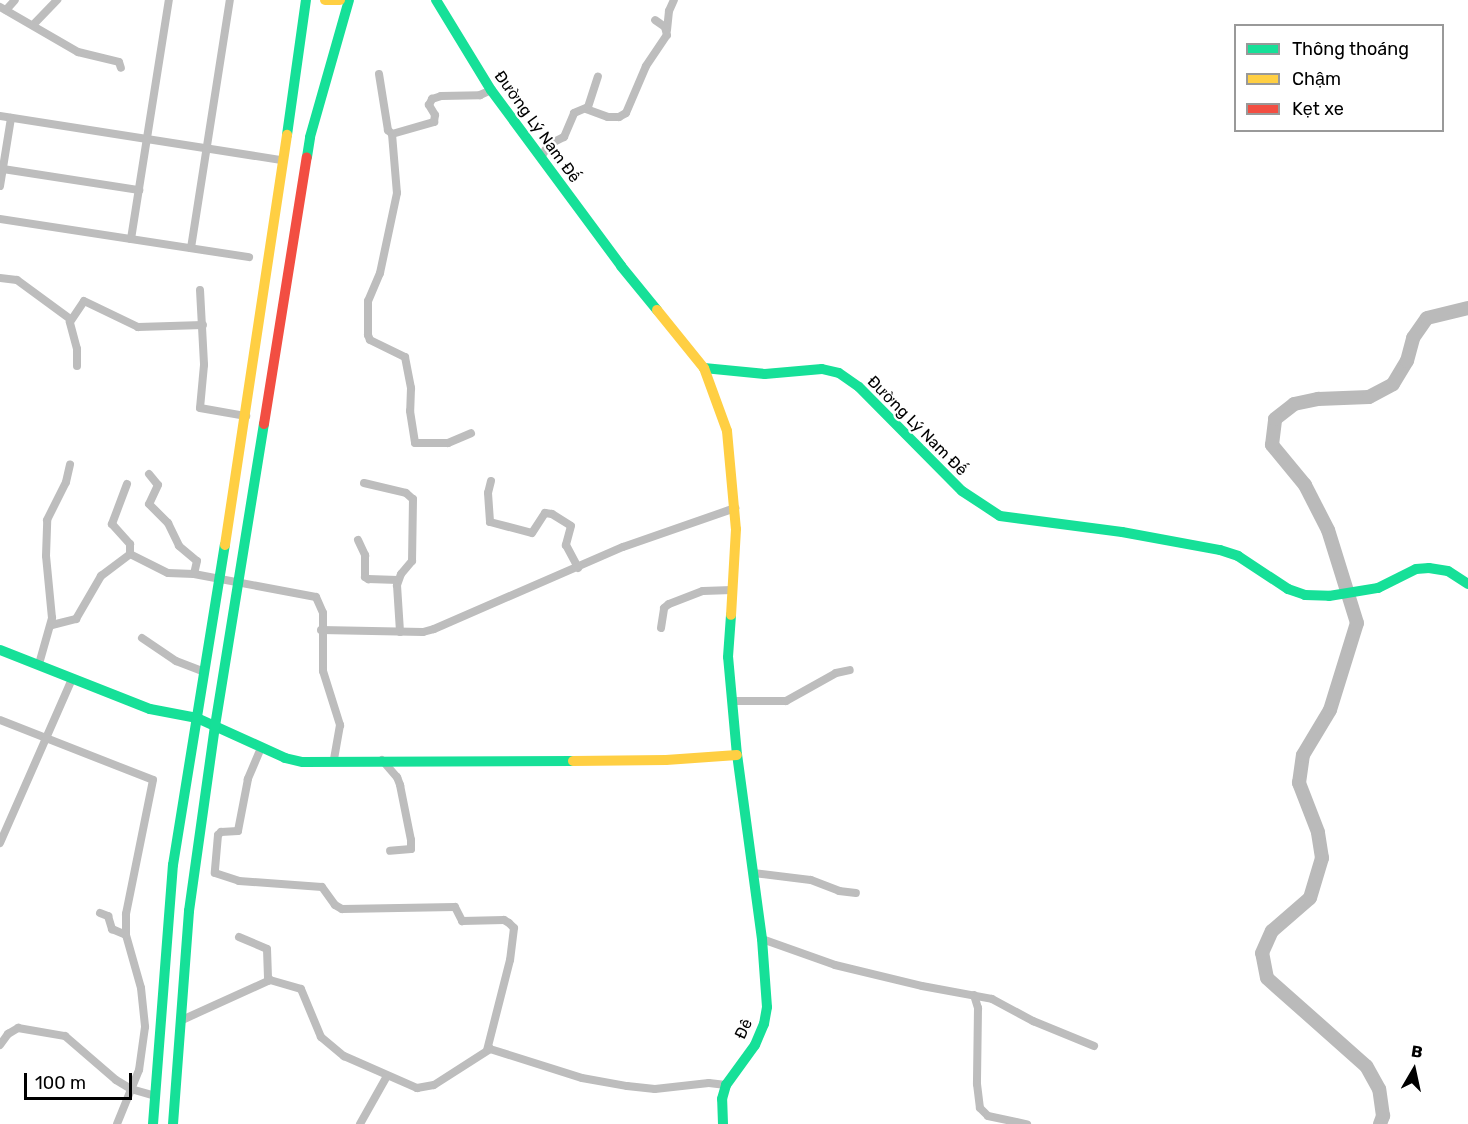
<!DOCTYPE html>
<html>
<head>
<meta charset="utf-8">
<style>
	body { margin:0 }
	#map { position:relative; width:1468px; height:1124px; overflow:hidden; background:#fff; font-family:Rubik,sans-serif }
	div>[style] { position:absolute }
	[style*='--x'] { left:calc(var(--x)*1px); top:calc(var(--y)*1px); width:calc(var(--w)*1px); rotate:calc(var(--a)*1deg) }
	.river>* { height:14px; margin:-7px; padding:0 7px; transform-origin:7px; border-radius:7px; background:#bababa }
	.street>* { height:8px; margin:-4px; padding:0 4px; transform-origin:4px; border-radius:4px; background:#bdbdbd }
	.fast>* { height:10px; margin:-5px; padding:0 5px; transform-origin:5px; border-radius:5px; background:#16e098 }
	.slow>* { height:10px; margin:-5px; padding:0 5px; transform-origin:5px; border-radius:5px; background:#ffcf43 }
	.jam>* { height:10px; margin:-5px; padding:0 5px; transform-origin:5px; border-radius:5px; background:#f24e42 }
	span { translate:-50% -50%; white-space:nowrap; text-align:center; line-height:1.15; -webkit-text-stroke:4.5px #fff; paint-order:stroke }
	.street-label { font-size:16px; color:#000 }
	.legend { position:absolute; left:1234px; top:24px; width:210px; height:108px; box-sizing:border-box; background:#fff; border:2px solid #999; margin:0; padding:8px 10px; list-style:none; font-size:18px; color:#000 }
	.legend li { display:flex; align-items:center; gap:12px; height:30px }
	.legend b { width:30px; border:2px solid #999 }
	.north { position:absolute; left:1384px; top:1040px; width:60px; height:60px; -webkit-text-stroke:4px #fff; paint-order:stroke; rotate:9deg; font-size:16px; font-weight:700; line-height:24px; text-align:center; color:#000 }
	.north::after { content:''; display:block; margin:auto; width:21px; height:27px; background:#000; clip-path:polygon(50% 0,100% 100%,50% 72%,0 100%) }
	.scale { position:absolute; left:24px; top:1073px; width:108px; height:27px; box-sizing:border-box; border:3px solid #000; border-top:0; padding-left:8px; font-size:18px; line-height:21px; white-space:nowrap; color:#000; -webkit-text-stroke:4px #fff; paint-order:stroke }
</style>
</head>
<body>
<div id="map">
	<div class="river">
		<i style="--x:1380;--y:1124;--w:9;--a:-69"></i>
		<i style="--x:1383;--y:1116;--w:27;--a:-98"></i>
		<i style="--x:1379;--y:1089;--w:26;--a:-119"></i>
		<i style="--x:1366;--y:1066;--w:132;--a:-138.4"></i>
		<i style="--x:1267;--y:978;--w:25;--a:-101"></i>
		<i style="--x:1262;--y:953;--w:24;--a:-66"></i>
		<i style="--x:1272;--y:931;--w:50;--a:-41"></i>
		<i style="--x:1310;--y:898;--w:42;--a:-73.3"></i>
		<i style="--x:1322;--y:858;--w:26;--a:-99"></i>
		<i style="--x:1318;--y:832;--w:53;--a:-111.2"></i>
		<i style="--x:1299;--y:783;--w:28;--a:-82"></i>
		<i style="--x:1303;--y:755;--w:52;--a:-59"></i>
		<i style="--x:1330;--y:710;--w:91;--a:-72.8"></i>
		<i style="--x:1357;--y:623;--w:97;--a:-107.3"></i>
		<i style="--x:1328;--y:530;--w:51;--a:-117.1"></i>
		<i style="--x:1305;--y:485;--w:52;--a:-129.5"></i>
		<i style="--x:1272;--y:445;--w:26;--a:-83"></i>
		<i style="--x:1275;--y:419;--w:24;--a:-38"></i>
		<i style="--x:1294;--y:404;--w:25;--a:-12"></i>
		<i style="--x:1318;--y:399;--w:51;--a:-2.2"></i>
		<i style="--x:1369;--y:397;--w:27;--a:-28"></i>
		<i style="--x:1393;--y:384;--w:27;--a:-59"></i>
		<i style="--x:1407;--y:361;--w:24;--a:-75"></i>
		<i style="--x:1413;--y:338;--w:24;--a:-55"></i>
		<i style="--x:1427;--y:318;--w:42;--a:-13.7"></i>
	</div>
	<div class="street">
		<i style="--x:0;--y:7;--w:90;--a:30"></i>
		<i style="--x:78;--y:52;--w:42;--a:13.7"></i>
		<i style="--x:119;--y:62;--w:6;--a:72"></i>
		<i style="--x:6;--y:10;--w:13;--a:-48"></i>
		<i style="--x:33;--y:25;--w:35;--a:-46"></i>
		<i style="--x:667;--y:30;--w:19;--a:-84"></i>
		<i style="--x:669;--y:11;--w:12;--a:-66"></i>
		<i style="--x:379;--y:74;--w:57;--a:80.9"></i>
		<i style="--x:388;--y:130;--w:6;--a:45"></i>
		<i style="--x:392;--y:134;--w:59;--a:85.2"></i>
		<i style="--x:397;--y:193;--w:82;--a:102"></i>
		<i style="--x:380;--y:273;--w:30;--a:113"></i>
		<i style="--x:368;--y:301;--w:34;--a:90"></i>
		<i style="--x:368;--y:335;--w:5;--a:68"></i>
		<i style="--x:370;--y:340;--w:39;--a:26"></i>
		<i style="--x:405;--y:357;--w:32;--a:79"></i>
		<i style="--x:411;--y:388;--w:23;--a:92"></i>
		<i style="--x:410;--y:411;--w:32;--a:81"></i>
		<i style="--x:415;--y:443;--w:33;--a:0"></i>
		<i style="--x:448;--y:443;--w:25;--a:-23"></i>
		<i style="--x:586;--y:109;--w:23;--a:20"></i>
		<i style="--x:608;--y:117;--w:11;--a:0"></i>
		<i style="--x:619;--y:117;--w:8;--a:-30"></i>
		<i style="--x:626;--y:113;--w:51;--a:-66.9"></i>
		<i style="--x:646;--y:66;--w:37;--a:-56"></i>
		<i style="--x:667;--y:35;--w:8;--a:-104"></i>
		<i style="--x:665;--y:27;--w:12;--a:-145"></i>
		<i style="--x:0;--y:116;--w:285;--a:8.9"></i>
		<i style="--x:392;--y:134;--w:44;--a:-15.9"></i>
		<i style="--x:434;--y:122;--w:7;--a:-82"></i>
		<i style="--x:435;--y:115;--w:12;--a:-121"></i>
		<i style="--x:429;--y:105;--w:7;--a:-63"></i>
		<i style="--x:432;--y:99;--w:9;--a:-18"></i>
		<i style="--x:441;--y:96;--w:39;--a:-1"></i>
		<i style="--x:480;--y:95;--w:12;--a:-24"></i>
		<i style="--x:541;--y:158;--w:15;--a:-62"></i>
		<i style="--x:548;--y:145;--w:18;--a:-27"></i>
		<i style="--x:564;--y:137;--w:26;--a:-67"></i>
		<i style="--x:574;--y:113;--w:15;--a:-23"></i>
		<i style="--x:588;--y:107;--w:32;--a:-72"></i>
		<i style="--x:3;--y:169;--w:138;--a:8.8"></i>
		<i style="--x:0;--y:186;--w:69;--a:-80.8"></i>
		<i style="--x:0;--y:219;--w:252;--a:8.7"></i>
		<i style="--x:131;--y:239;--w:242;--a:-81"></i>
		<i style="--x:191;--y:248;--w:251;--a:-81.1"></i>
		<i style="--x:0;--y:278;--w:17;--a:7"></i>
		<i style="--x:17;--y:280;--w:66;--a:36.3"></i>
		<i style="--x:200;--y:290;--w:75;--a:86.9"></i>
		<i style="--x:204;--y:365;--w:43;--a:95.3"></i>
		<i style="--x:200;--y:408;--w:47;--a:9.9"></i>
		<i style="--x:77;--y:366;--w:17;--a:-90"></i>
		<i style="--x:77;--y:349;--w:28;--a:-105"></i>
		<i style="--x:70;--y:322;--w:25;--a:-56"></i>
		<i style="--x:84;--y:301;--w:60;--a:25.7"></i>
		<i style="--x:138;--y:327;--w:65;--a:-1.8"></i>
		<i style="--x:149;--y:474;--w:14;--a:51"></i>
		<i style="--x:158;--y:485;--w:21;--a:115"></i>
		<i style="--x:149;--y:504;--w:27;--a:45"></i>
		<i style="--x:168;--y:523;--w:25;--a:64"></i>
		<i style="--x:179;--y:546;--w:23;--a:40"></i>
		<i style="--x:197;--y:561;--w:13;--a:103"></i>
		<i style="--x:491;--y:481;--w:12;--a:104"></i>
		<i style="--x:488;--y:493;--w:29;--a:86"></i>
		<i style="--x:490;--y:522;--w:43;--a:14.7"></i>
		<i style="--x:532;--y:533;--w:24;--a:-57"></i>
		<i style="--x:545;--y:513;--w:7;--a:8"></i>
		<i style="--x:552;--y:514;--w:22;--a:32"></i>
		<i style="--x:571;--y:526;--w:20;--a:105"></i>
		<i style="--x:566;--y:545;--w:26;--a:62"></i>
		<i style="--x:364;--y:483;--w:43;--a:13.4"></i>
		<i style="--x:406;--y:493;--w:9;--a:41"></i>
		<i style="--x:413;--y:499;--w:62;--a:90.9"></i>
		<i style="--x:412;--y:561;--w:17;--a:130"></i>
		<i style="--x:401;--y:574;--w:12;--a:110"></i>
		<i style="--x:397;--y:585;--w:47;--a:86.3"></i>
		<i style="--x:127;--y:484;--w:43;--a:110.6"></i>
		<i style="--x:112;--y:524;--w:27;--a:48"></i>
		<i style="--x:130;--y:544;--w:10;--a:90"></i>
		<i style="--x:358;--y:540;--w:17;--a:65"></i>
		<i style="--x:365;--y:555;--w:22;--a:90"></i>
		<i style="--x:365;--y:577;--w:4;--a:34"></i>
		<i style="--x:368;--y:579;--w:30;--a:2"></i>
		<i style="--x:52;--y:625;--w:25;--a:-14"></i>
		<i style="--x:76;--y:619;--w:50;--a:-59.8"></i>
		<i style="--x:101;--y:576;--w:36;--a:-37"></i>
		<i style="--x:130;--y:554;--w:42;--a:26.6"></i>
		<i style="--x:168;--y:573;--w:26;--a:2"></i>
		<i style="--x:194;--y:574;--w:124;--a:10.7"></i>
		<i style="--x:316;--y:597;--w:17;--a:66"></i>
		<i style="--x:323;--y:613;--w:58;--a:90"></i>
		<i style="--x:323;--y:671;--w:57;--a:72.5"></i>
		<i style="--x:340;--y:725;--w:36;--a:100"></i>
		<i style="--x:661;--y:628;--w:20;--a:-81"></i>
		<i style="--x:664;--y:608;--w:6;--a:-39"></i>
		<i style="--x:669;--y:604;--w:36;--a:-21"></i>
		<i style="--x:703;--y:591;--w:29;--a:-2"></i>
		<i style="--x:321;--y:630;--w:102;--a:1.1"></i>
		<i style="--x:423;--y:632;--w:11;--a:-15"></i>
		<i style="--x:434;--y:629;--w:206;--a:-23.5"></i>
		<i style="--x:623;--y:547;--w:119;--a:-19.2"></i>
		<i style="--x:142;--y:638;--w:41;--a:34.1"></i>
		<i style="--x:176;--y:661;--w:30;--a:21"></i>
		<i style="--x:39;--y:664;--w:48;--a:-74.2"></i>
		<i style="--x:52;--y:618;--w:62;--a:-95.5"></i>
		<i style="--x:46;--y:556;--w:36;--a:-88"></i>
		<i style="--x:47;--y:520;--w:42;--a:-63.4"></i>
		<i style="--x:66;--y:482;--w:18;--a:-77"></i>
		<i style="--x:732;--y:701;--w:54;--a:0"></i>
		<i style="--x:786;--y:701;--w:57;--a:-29.2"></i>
		<i style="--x:836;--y:673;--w:14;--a:-12"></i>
		<i style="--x:0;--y:720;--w:164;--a:21.4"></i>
		<i style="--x:153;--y:780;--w:137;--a:101.4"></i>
		<i style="--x:126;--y:914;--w:21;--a:90"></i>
		<i style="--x:126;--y:935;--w:55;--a:74.2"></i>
		<i style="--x:141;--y:988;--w:39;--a:84"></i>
		<i style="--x:145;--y:1027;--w:43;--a:97.9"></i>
		<i style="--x:139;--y:1070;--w:58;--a:112.2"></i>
		<i style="--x:261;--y:748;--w:34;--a:113"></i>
		<i style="--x:248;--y:779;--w:53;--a:100.9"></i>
		<i style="--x:238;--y:831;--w:17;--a:177"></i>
		<i style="--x:221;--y:832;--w:4;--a:135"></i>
		<i style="--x:218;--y:835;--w:38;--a:95"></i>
		<i style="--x:215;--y:873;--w:25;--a:18"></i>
		<i style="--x:239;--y:881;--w:83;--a:4.1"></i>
		<i style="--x:322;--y:887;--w:22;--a:54"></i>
		<i style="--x:335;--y:905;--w:8;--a:30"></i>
		<i style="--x:342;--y:909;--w:113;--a:-1"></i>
		<i style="--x:455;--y:907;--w:16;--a:63"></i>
		<i style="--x:462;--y:921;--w:42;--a:-1.4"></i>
		<i style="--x:504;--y:920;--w:6;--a:31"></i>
		<i style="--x:509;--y:923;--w:7;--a:45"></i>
		<i style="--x:514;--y:928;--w:32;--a:97"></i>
		<i style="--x:510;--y:960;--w:93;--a:104.3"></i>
		<i style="--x:382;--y:760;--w:23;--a:49"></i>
		<i style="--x:397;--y:777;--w:9;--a:69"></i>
		<i style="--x:400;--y:785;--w:56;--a:78.7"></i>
		<i style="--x:411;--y:840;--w:9;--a:90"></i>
		<i style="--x:411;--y:849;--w:21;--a:175"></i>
		<i style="--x:0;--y:843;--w:179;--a:-66.3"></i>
		<i style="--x:753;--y:873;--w:58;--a:6.9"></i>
		<i style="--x:811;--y:880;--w:30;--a:21"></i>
		<i style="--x:839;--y:891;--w:17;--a:7"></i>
		<i style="--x:100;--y:913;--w:9;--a:21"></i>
		<i style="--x:108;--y:916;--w:14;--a:73"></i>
		<i style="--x:112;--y:929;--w:15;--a:23"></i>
		<i style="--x:239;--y:937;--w:30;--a:23"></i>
		<i style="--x:267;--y:949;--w:32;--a:88"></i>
		<i style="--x:762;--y:939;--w:77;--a:19.6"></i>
		<i style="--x:835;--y:965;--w:89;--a:13.6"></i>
		<i style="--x:922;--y:986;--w:71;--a:10.5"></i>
		<i style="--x:992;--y:999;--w:47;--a:28.2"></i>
		<i style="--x:1033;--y:1021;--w:66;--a:22.3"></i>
		<i style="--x:974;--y:995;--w:14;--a:73"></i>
		<i style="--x:978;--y:1008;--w:76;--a:90.8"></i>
		<i style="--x:977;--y:1084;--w:24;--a:83"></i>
		<i style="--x:980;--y:1108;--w:11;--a:45"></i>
		<i style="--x:988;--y:1116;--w:40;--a:12"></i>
		<i style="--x:182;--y:1020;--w:97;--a:-24.4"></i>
		<i style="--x:270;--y:980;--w:32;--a:16"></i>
		<i style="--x:301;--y:989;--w:52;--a:67.4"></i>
		<i style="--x:321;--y:1037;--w:30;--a:40"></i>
		<i style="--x:344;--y:1056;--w:80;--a:23.7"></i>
		<i style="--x:417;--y:1088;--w:17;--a:-10"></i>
		<i style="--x:434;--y:1085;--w:67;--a:-32.7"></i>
		<i style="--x:490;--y:1049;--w:96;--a:17.5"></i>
		<i style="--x:582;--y:1078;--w:46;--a:10.1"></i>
		<i style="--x:627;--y:1086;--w:28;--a:6"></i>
		<i style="--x:655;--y:1089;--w:54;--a:-6.3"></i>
		<i style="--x:709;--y:1083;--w:17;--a:7"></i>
		<i style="--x:0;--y:1045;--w:14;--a:-54"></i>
		<i style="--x:8;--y:1034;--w:12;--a:-31"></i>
		<i style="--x:18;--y:1028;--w:48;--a:9.7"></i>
		<i style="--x:65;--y:1036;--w:67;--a:40.8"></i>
		<i style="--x:116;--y:1080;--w:17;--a:31"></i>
		<i style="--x:131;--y:1089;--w:25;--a:16"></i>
		<i style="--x:360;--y:1124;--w:55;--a:-60.6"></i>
	</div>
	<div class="fast">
		<i style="--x:436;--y:0;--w:105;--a:58.6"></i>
		<i style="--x:491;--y:90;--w:219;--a:53.5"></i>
		<i style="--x:621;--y:266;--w:57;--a:50.7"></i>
		<i style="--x:287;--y:135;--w:136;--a:-82"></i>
		<i style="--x:307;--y:157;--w:20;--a:-81"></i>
		<i style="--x:310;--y:137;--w:142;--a:-74.1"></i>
		<i style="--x:704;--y:368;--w:61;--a:5.6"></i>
		<i style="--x:765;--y:374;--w:57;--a:-5"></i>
		<i style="--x:822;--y:369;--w:17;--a:13"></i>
		<i style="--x:839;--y:373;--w:24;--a:35"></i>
		<i style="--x:859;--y:387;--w:146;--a:45.3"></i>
		<i style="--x:962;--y:491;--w:45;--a:33.3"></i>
		<i style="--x:1000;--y:516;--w:123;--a:7.5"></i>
		<i style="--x:1122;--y:532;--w:100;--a:10.4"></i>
		<i style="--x:1220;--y:550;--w:19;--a:18"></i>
		<i style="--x:1238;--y:556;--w:60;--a:33.4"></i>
		<i style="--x:1288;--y:589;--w:18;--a:19"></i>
		<i style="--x:1305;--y:595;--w:24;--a:2"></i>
		<i style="--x:1329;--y:596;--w:50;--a:-9.3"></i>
		<i style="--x:1378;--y:588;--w:42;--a:-26.6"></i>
		<i style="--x:1416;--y:569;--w:13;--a:-4"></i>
		<i style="--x:1429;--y:568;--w:19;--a:9"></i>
		<i style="--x:1448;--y:571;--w:24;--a:33"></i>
		<i style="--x:0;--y:650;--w:161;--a:21.5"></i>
		<i style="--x:150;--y:709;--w:48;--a:10.8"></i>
		<i style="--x:197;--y:718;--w:97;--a:24.4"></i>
		<i style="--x:285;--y:758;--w:18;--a:13"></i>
		<i style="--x:303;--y:762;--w:270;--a:-0.2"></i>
		<i style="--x:153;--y:1124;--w:260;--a:-85.6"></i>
		<i style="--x:173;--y:865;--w:324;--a:-80.8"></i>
		<i style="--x:173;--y:1124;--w:214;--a:-85.7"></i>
		<i style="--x:189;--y:911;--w:187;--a:-82"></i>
		<i style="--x:215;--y:726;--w:306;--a:-80.8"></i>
		<i style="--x:723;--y:1124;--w:25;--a:-92"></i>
		<i style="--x:722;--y:1099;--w:15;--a:-74"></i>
		<i style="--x:726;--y:1085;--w:49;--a:-54.1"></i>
		<i style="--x:755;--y:1045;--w:23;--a:-67"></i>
		<i style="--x:764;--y:1024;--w:17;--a:-80"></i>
		<i style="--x:767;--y:1007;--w:68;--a:-94.2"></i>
		<i style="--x:762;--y:939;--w:186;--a:-97.7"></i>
		<i style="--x:737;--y:755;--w:98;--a:-95.2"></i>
		<i style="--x:728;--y:657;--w:42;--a:-85.9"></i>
	</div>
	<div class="slow">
		<i style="--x:325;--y:0;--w:15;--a:0"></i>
		<i style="--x:657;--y:310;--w:75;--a:51"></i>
		<i style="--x:704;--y:368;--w:67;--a:69.9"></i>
		<i style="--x:727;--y:431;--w:98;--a:84.8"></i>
		<i style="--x:736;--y:529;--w:86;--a:93.3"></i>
		<i style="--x:225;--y:545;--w:415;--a:-81.4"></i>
		<i style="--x:573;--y:761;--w:93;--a:-0.6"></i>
		<i style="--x:666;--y:760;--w:71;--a:-4"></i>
	</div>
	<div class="jam">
		<i style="--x:264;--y:424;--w:270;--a:-80.9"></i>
	</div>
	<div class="street-label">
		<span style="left:537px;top:127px;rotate:54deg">Đường Lý Nam Đế</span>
		<span style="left:917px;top:426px;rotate:45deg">Đường Lý Nam Đế</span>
		<span style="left:744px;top:1029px;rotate:-65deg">Đê</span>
	</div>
	<ul class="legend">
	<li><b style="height:8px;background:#16e098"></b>Thông thoáng</li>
	<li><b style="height:8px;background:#ffcf43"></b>Chậm</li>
	<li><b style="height:8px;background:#f24e42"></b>Kẹt xe</li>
	</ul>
	<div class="north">B</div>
	<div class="scale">100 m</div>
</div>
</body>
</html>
